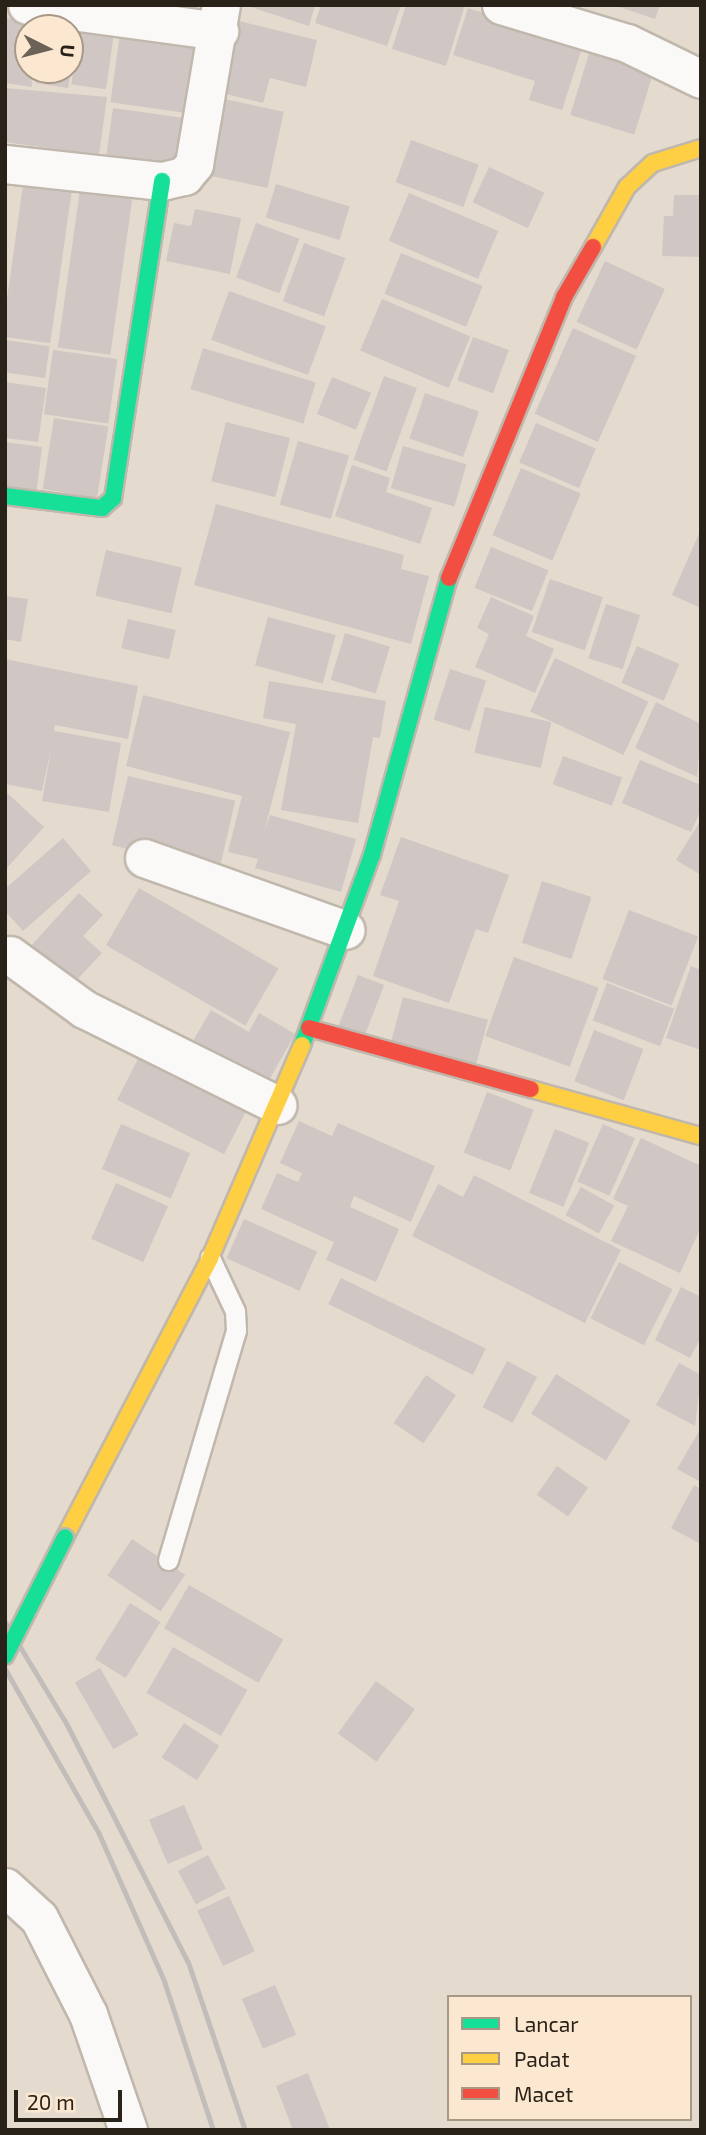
<!DOCTYPE html>
<html>
<head>
<meta charset="utf-8">
<style>
	body { margin:0 }
	#map { position:relative; width:706px; height:2135px; overflow:hidden; background:#e5dace; font-family:"Exo 2",sans-serif }
	div>[style] { position:absolute }
	[style*='--x'] { left:calc(var(--x)*1px); top:calc(var(--y)*1px); width:calc(var(--w)*1px); rotate:calc(var(--a)*1deg) }
	.building>* { inset:0; background:#d0c6c4; transform-origin:0 0 }
	.roads { filter:drop-shadow(2px 0 #c0b7ad) drop-shadow(-2px 0 #c0b7ad) drop-shadow(0 2px #c0b7ad) drop-shadow(0 -2px #c0b7ad) }
	.lane>* { height:19px; margin:-9.5px; padding:0 9.5px; transform-origin:9.5px; border-radius:9.5px; background:#fbf9f8 }
	.street>* { height:37px; margin:-18.5px; padding:0 18.5px; transform-origin:18.5px; border-radius:18.5px; background:#fbf9f8 }
	.fast>* { height:16px; margin:-8px; padding:0 8px; transform-origin:8px; border-radius:8px; background:#16e098 }
	.slow>* { height:16px; margin:-8px; padding:0 8px; transform-origin:8px; border-radius:8px; background:#ffcf43 }
	.jam>* { height:16px; margin:-8px; padding:0 8px; transform-origin:8px; border-radius:8px; background:#f24e42 }
	.rail>* { height:5px; margin:-2.5px; padding:0 2.5px; transform-origin:2.5px; border-radius:2.5px; background:#c0bdba }
	.bridges { filter:drop-shadow(2px 0 #c0b7ad) drop-shadow(-2px 0 #c0b7ad) drop-shadow(0 2px #c0b7ad) drop-shadow(0 -2px #c0b7ad) }
	.fast-bridge>* { height:16px; margin:-8px; padding:0 8px; transform-origin:8px; border-radius:8px; background:#16e098 }
	span { translate:-50% -50%; white-space:nowrap; text-align:center; line-height:1.15; -webkit-text-stroke:5px #fce8d0; paint-order:stroke }
	.frame { position:absolute; inset:0; border:7px solid #292219; pointer-events:none }
	.legend { position:absolute; left:447px; top:1995px; width:245px; height:126px; box-sizing:border-box; background:#fce8d0; border:2px solid #a89987; margin:0; padding:9px 12px; list-style:none; font-size:21px; color:#292219 }
	.legend li { display:flex; align-items:center; gap:14px; height:35px }
	.legend b { width:35px; border:2px solid #a89987 }
	.north { position:absolute; left:14px; top:14px; width:70px; height:70px; box-sizing:border-box; background:#fce8d0; border:2px solid #a89987; border-radius:50%; rotate:96deg; font-size:19px; font-weight:700; line-height:28px; text-align:center; color:#292219 }
	.north::after { content:''; display:block; margin:auto; width:24px; height:32px; background:#6b6258; clip-path:polygon(50% 0,100% 100%,50% 72%,0 100%) }
	.scale { position:absolute; left:14px; top:2090px; width:108px; height:32px; box-sizing:border-box; border:4px solid #292219; border-top:0; padding-left:9px; font-size:21px; line-height:24px; white-space:nowrap; color:#292219; -webkit-text-stroke:5px #fce8d0; paint-order:stroke }
</style>
</head>
<body>
<div id="map">
	<div class="building">
		<i style="clip-path:polygon(245px 5px,315px 5px,309px 26px)"></i>
		<i style="clip-path:polygon(321px 5px,401px 5px,387px 46px,315px 23px)"></i>
		<i style="clip-path:polygon(406px 5px,465px 5px,446px 66px,392px 49px)"></i>
		<i style="clip-path:polygon(614px 5px,660px 5px,655px 19px)"></i>
		<i style="clip-path:polygon(468px 8px,583px 45px,562px 110px,529px 100px,535px 81px,453px 55px)"></i>
		<i style="clip-path:polygon(46px 17px,77px 21px,72px 63px,70px 28px,44px 28px)"></i>
		<i style="clip-path:polygon(5px 18px,42px 24px,28px 28px,32px 87px,5px 83px)"></i>
		<i style="clip-path:polygon(239px 21px,317px 40px,306px 87px,270px 78px,263px 103px,226px 94px)"></i>
		<i style="left:80px;top:23px;width:35px;height:62px;rotate:8deg"></i>
		<i style="left:121px;top:27px;width:75px;height:76px;rotate:8deg"></i>
		<i style="left:591px;top:47px;width:67px;height:71px;rotate:17deg"></i>
		<i style="clip-path:polygon(38px 70px,71px 70px,68px 88px,36px 83px)"></i>
		<i style="clip-path:polygon(5px 88px,107px 97px,99px 155px,5px 142px)"></i>
		<i style="left:224px;top:99px;width:61px;height:78px;rotate:12deg"></i>
		<i style="left:113px;top:108px;width:75px;height:49px;rotate:8deg"></i>
		<i style="left:411px;top:140px;width:72px;height:45px;rotate:20deg"></i>
		<i style="left:489px;top:167px;width:61px;height:39px;rotate:25deg"></i>
		<i style="left:24px;top:178px;width:49px;height:160px;rotate:8deg"></i>
		<i style="left:276px;top:184px;width:77px;height:35px;rotate:17deg"></i>
		<i style="left:80px;top:190px;width:53px;height:159px;rotate:8deg"></i>
		<i style="left:409px;top:193px;width:97px;height:52px;rotate:23deg"></i>
		<i style="clip-path:polygon(674px 195px,701px 195px,701px 257px,662px 256px,664px 216px,673px 216px)"></i>
		<i style="clip-path:polygon(195px 209px,241px 218px,230px 274px,166px 261px,174px 223px,191px 226px)"></i>
		<i style="left:256px;top:223px;width:46px;height:58px;rotate:20deg"></i>
		<i style="left:304px;top:243px;width:44px;height:62px;rotate:20deg"></i>
		<i style="left:401px;top:253px;width:88px;height:44px;rotate:22deg"></i>
		<i style="left:605px;top:261px;width:66px;height:67px;rotate:25deg"></i>
		<i style="left:229px;top:291px;width:103px;height:52px;rotate:20deg"></i>
		<i style="left:382px;top:299px;width:96px;height:56px;rotate:23deg"></i>
		<i style="left:573px;top:328px;width:69px;height:94px;rotate:24deg"></i>
		<i style="left:473px;top:337px;width:38px;height:46px;rotate:20deg"></i>
		<i style="left:5px;top:340px;width:45px;height:32px;rotate:8deg"></i>
		<i style="left:203px;top:348px;width:118px;height:43px;rotate:17deg"></i>
		<i style="left:53px;top:350px;width:65px;height:65px;rotate:8deg"></i>
		<i style="left:384px;top:376px;width:35px;height:89px;rotate:20deg"></i>
		<i style="left:332px;top:377px;width:42px;height:40px;rotate:22deg"></i>
		<i style="clip-path:polygon(5px 382px,46px 388px,38px 442px,5px 438px)"></i>
		<i style="left:425px;top:393px;width:57px;height:48px;rotate:19deg"></i>
		<i style="left:54px;top:418px;width:55px;height:72px;rotate:9deg"></i>
		<i style="left:226px;top:422px;width:66px;height:61px;rotate:14deg"></i>
		<i style="left:536px;top:423px;width:65px;height:43px;rotate:23deg"></i>
		<i style="left:298px;top:441px;width:53px;height:66px;rotate:16deg"></i>
		<i style="clip-path:polygon(5px 442px,42px 447px,36px 495px,5px 491px)"></i>
		<i style="left:403px;top:446px;width:66px;height:44px;rotate:16deg"></i>
		<i style="clip-path:polygon(352px 465px,390px 478px,386px 492px,432px 508px,420px 544px,335px 516px)"></i>
		<i style="left:521px;top:468px;width:65px;height:73px;rotate:23deg"></i>
		<i style="clip-path:polygon(216px 504px,404px 555px,401px 569px,429px 576px,411px 644px,194px 585px)"></i>
		<i style="clip-path:polygon(701px 529px,701px 608px,672px 595px)"></i>
		<i style="left:491px;top:547px;width:62px;height:44px;rotate:22deg"></i>
		<i style="left:106px;top:550px;width:78px;height:47px;rotate:13deg"></i>
		<i style="left:550px;top:579px;width:56px;height:56px;rotate:19deg"></i>
		<i style="clip-path:polygon(5px 596px,28px 599px,21px 642px,5px 639px)"></i>
		<i style="clip-path:polygon(491px 597px,534px 616px,526px 636px,554px 649px,535px 693px,475px 667px,489px 634px,477px 628px)"></i>
		<i style="left:606px;top:604px;width:36px;height:57px;rotate:18deg"></i>
		<i style="left:268px;top:617px;width:70px;height:50px;rotate:15deg"></i>
		<i style="left:128px;top:619px;width:49px;height:30px;rotate:13deg"></i>
		<i style="left:345px;top:633px;width:47px;height:49px;rotate:17deg"></i>
		<i style="left:637px;top:646px;width:46px;height:40px;rotate:23deg"></i>
		<i style="left:555px;top:658px;width:103px;height:59px;rotate:25deg"></i>
		<i style="clip-path:polygon(5px 659px,138px 686px,128px 739px,55px 725px,54px 731px,121px 743px,109px 812px,42px 801px,52px 745px,42px 791px,5px 784px)"></i>
		<i style="left:450px;top:669px;width:38px;height:53px;rotate:18deg"></i>
		<i style="clip-path:polygon(269px 681px,386px 701px,380px 738px,373px 737px,358px 823px,281px 810px,296px 724px,263px 718px)"></i>
		<i style="clip-path:polygon(143px 695px,290px 732px,264px 832px,270px 815px,356px 839px,341px 892px,255px 868px,258px 859px,228px 852px,242px 796px,126px 766px)"></i>
		<i style="clip-path:polygon(656px 702px,701px 724px,697px 777px,635px 748px)"></i>
		<i style="left:485px;top:707px;width:68px;height:47px;rotate:13deg"></i>
		<i style="left:563px;top:756px;width:63px;height:30px;rotate:20deg"></i>
		<i style="clip-path:polygon(640px 760px,701px 785px,701px 809px,691px 832px,622px 803px)"></i>
		<i style="left:128px;top:776px;width:110px;height:71px;rotate:13deg"></i>
		<i style="clip-path:polygon(5px 791px,44px 827px,5px 870px)"></i>
		<i style="clip-path:polygon(701px 820px,701px 875px,676px 860px)"></i>
		<i style="clip-path:polygon(401px 837px,509px 875px,488px 933px,476px 929px,449px 1003px,373px 976px,399px 901px,380px 895px)"></i>
		<i style="clip-path:polygon(63px 838px,91px 871px,23px 931px,5px 911px,5px 889px)"></i>
		<i style="left:542px;top:881px;width:52px;height:65px;rotate:18deg"></i>
		<i style="left:139px;top:888px;width:161px;height:66px;rotate:30deg"></i>
		<i style="clip-path:polygon(79px 893px,103px 915px,83px 936px,102px 953px,71px 986px,30px 947px)"></i>
		<i style="left:629px;top:910px;width:74px;height:74px;rotate:21deg"></i>
		<i style="left:514px;top:957px;width:90px;height:84px;rotate:20deg"></i>
		<i style="clip-path:polygon(691px 966px,701px 970px,701px 1050px,666px 1038px)"></i>
		<i style="left:358px;top:975px;width:28px;height:58px;rotate:21deg"></i>
		<i style="left:607px;top:983px;width:72px;height:40px;rotate:21deg"></i>
		<i style="left:403px;top:997px;width:88px;height:47px;rotate:15deg"></i>
		<i style="clip-path:polygon(211px 1010px,249px 1032px,259px 1013px,295px 1034px,263px 1091px,189px 1048px)"></i>
		<i style="left:594px;top:1030px;width:53px;height:55px;rotate:21deg"></i>
		<i style="left:143px;top:1049px;width:120px;height:57px;rotate:27deg"></i>
		<i style="left:487px;top:1092px;width:50px;height:65px;rotate:21deg"></i>
		<i style="clip-path:polygon(299px 1121px,332px 1136px,338px 1123px,435px 1166px,411px 1222px,354px 1196px,350px 1207px,399px 1229px,376px 1282px,326px 1260px,334px 1242px,261px 1209px,277px 1173px,298px 1182px,302px 1173px,280px 1163px)"></i>
		<i style="left:121px;top:1124px;width:75px;height:49px;rotate:23deg"></i>
		<i style="left:603px;top:1124px;width:35px;height:63px;rotate:24deg"></i>
		<i style="left:555px;top:1129px;width:37px;height:69px;rotate:22deg"></i>
		<i style="clip-path:polygon(641px 1138px,701px 1166px,701px 1227px,680px 1273px,611px 1241px,628px 1206px,613px 1199px)"></i>
		<i style="clip-path:polygon(474px 1175px,621px 1250px,585px 1323px,412px 1236px,438px 1184px,463px 1197px)"></i>
		<i style="left:116px;top:1183px;width:57px;height:61px;rotate:24deg"></i>
		<i style="left:581px;top:1187px;width:38px;height:32px;rotate:29deg"></i>
		<i style="left:244px;top:1219px;width:80px;height:43px;rotate:24deg"></i>
		<i style="left:619px;top:1262px;width:60px;height:63px;rotate:27deg"></i>
		<i style="left:341px;top:1278px;width:161px;height:29px;rotate:26deg"></i>
		<i style="clip-path:polygon(681px 1287px,701px 1297px,701px 1337px,690px 1358px,655px 1340px)"></i>
		<i style="left:507px;top:1361px;width:34px;height:52px;rotate:28deg"></i>
		<i style="clip-path:polygon(679px 1363px,701px 1375px,695px 1426px,656px 1405px)"></i>
		<i style="left:556px;top:1374px;width:88px;height:47px;rotate:32deg"></i>
		<i style="left:426px;top:1375px;width:36px;height:58px;rotate:34deg"></i>
		<i style="clip-path:polygon(701px 1428px,701px 1482px,677px 1469px)"></i>
		<i style="left:557px;top:1466px;width:38px;height:35px;rotate:35deg"></i>
		<i style="clip-path:polygon(694px 1485px,701px 1489px,701px 1544px,671px 1528px)"></i>
		<i style="left:132px;top:1539px;width:64px;height:44px;rotate:34deg"></i>
		<i style="left:189px;top:1585px;width:109px;height:50px;rotate:30deg"></i>
		<i style="left:130px;top:1603px;width:36px;height:66px;rotate:32deg"></i>
		<i style="left:173px;top:1647px;width:86px;height:53px;rotate:30deg"></i>
		<i style="left:100px;top:1668px;width:77px;height:29px;rotate:60deg"></i>
		<i style="left:376px;top:1681px;width:48px;height:65px;rotate:36deg"></i>
		<i style="left:184px;top:1723px;width:42px;height:41px;rotate:33deg"></i>
		<i style="left:184px;top:1805px;width:48px;height:38px;rotate:67deg"></i>
		<i style="left:208px;top:1855px;width:38px;height:34px;rotate:62deg"></i>
		<i style="left:229px;top:1896px;width:61px;height:35px;rotate:65deg"></i>
		<i style="left:275px;top:1985px;width:54px;height:36px;rotate:67deg"></i>
		<i style="clip-path:polygon(308px 2073px,330px 2130px,293px 2130px,276px 2086px)"></i>
	</div>
	<div class="roads">
		<div class="lane">
			<i style="--x:168;--y:1560;--w:240;--a:-73.5"></i>
			<i style="--x:236;--y:1330;--w:19;--a:-93"></i>
			<i style="--x:235;--y:1311;--w:59;--a:-115.3"></i>
		</div>
		<div class="street">
			<i style="--x:27;--y:5;--w:194;--a:7.7"></i>
			<i style="--x:501;--y:5;--w:132;--a:16.8"></i>
			<i style="--x:627;--y:43;--w:82;--a:25.9"></i>
			<i style="--x:5;--y:164;--w:158;--a:6.2"></i>
			<i style="--x:162;--y:181;--w:23;--a:-13"></i>
			<i style="--x:184;--y:176;--w:16;--a:-50"></i>
			<i style="--x:194;--y:164;--w:161;--a:-80.4"></i>
			<i style="--x:144;--y:858;--w:214;--a:19.6"></i>
			<i style="--x:10;--y:955;--w:92;--a:36.1"></i>
			<i style="--x:84;--y:1009;--w:216;--a:26.4"></i>
			<i style="--x:5;--y:1887;--w:46;--a:42.4"></i>
			<i style="--x:39;--y:1918;--w:108;--a:63"></i>
			<i style="--x:88;--y:2014;--w:123;--a:71"></i>
		</div>
		<div class="fast">
			<i style="--x:5;--y:496;--w:98;--a:7.1"></i>
			<i style="--x:102;--y:508;--w:15;--a:-42"></i>
			<i style="--x:113;--y:498;--w:321;--a:-81.2"></i>
			<i style="--x:302;--y:1045;--w:202;--a:-69.8"></i>
			<i style="--x:372;--y:855;--w:288;--a:-74.5"></i>
		</div>
		<div class="slow">
			<i style="--x:593;--y:247;--w:69;--a:-60.5"></i>
			<i style="--x:627;--y:187;--w:35;--a:-43"></i>
			<i style="--x:653;--y:163;--w:50;--a:-17.4"></i>
			<i style="--x:531;--y:1089;--w:176;--a:15.5"></i>
			<i style="--x:65;--y:1537;--w:314;--a:-62.5"></i>
			<i style="--x:210;--y:1258;--w:232;--a:-66.6"></i>
		</div>
		<div class="jam">
			<i style="--x:449;--y:578;--w:304;--a:-67.7"></i>
			<i style="--x:564;--y:297;--w:58;--a:-59.9"></i>
			<i style="--x:309;--y:1028;--w:230;--a:15.4"></i>
		</div>
	</div>
	<div class="rail">
		<i style="--x:5;--y:1622;--w:118;--a:58.9"></i>
		<i style="--x:66;--y:1723;--w:268;--a:63"></i>
		<i style="--x:188;--y:1962;--w:177;--a:71.3"></i>
		<i style="--x:5;--y:1669;--w:190;--a:60.3"></i>
		<i style="--x:99;--y:1834;--w:161;--a:66.1"></i>
		<i style="--x:164;--y:1981;--w:157;--a:71.8"></i>
	</div>
	<div class="bridges">
		<div class="fast-bridge">
			<i style="--x:5;--y:1656;--w:133;--a:-63.2"></i>
		</div>
	</div>
	<div class="frame"></div>
	<ul class="legend">
	<li><b style="height:9px;background:#16e098"></b>Lancar</li>
	<li><b style="height:9px;background:#ffcf43"></b>Padat</li>
	<li><b style="height:9px;background:#f24e42"></b>Macet</li>
	</ul>
	<div class="north">U</div>
	<div class="scale">20 m</div>
</div>
</body>
</html>
